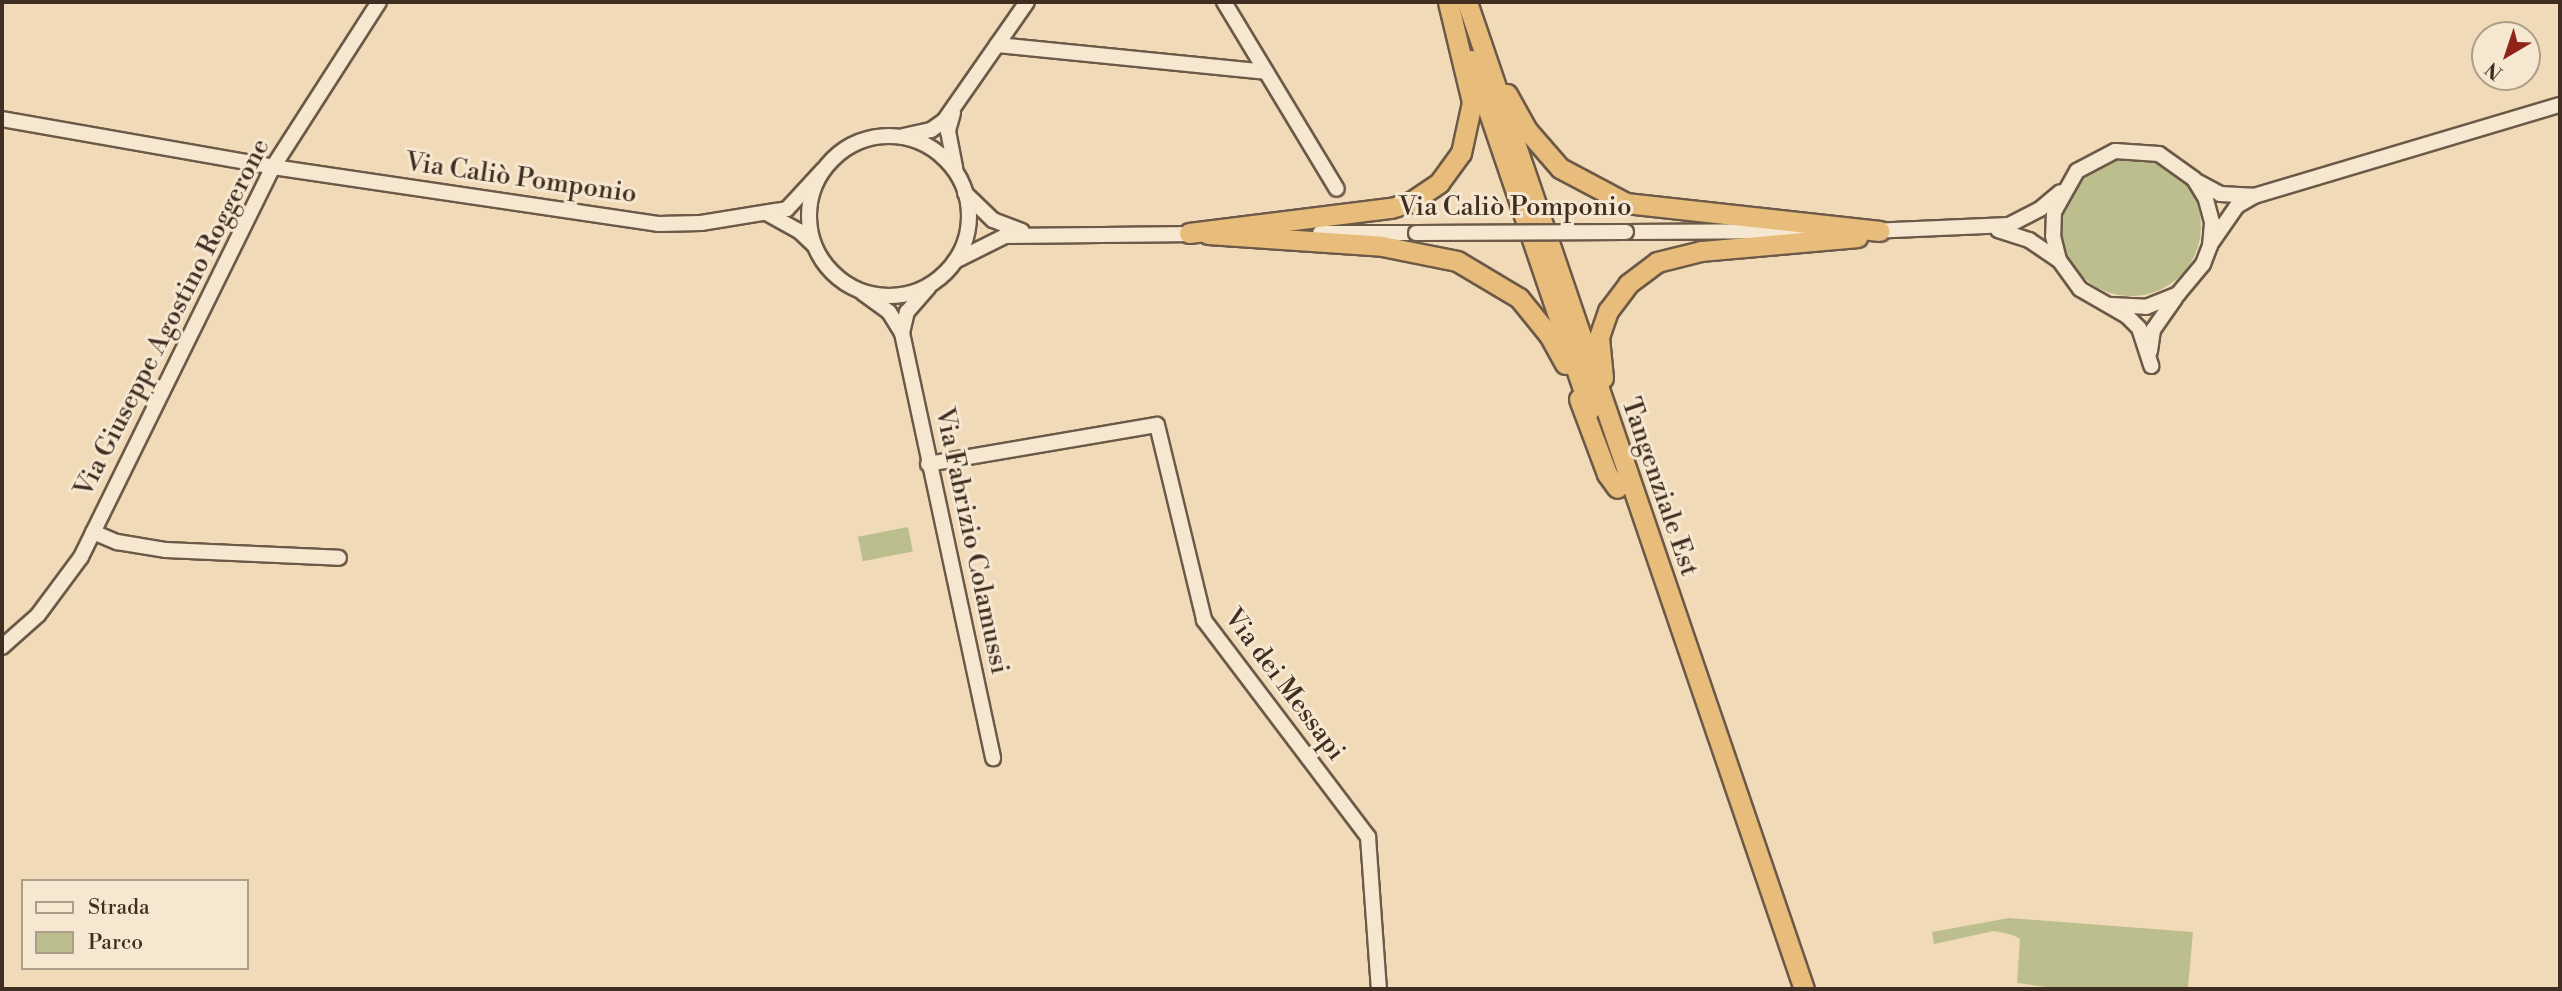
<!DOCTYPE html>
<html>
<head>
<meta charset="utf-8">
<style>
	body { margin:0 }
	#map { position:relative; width:2562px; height:991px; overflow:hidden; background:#f1dab8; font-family:"Libre Bodoni",serif }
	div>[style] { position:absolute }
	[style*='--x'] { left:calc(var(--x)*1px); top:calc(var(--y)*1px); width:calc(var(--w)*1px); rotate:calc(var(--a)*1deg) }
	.green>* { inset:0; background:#bcbf8d; transform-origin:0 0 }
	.round { border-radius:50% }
	.roads { filter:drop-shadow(2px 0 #6c5948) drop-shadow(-2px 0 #6c5948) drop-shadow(0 2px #6c5948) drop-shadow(0 -2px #6c5948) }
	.minor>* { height:14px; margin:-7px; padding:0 7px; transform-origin:7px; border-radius:7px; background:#f6e7d1 }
	.minor>.ring { margin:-7px; padding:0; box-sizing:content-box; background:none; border:14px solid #f6e7d1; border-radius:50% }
	.highway>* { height:19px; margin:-9.5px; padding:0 9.5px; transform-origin:9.5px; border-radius:9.5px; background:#e8bd7c }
	.bridges { filter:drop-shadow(2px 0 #6c5948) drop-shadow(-2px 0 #6c5948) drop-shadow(0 2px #6c5948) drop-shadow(0 -2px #6c5948) }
	.minor-bridge>* { height:14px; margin:-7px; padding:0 7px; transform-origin:7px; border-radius:7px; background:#f6e7d1 }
	span { translate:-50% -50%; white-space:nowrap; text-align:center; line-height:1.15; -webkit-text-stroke:6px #f6e7d1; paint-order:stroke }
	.street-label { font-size:26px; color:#402e22 }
	.frame { position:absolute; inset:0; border:4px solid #402e22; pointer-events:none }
	.legend { position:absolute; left:21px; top:879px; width:228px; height:91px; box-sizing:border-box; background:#f6e7d1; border:2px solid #ad9d8b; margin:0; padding:9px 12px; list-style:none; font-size:21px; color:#402e22 }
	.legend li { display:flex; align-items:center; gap:14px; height:35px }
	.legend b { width:35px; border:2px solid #ad9d8b }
	.north { position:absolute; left:2471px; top:21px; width:70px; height:70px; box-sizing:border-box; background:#f6e7d1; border:2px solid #ad9d8b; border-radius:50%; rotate:219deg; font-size:19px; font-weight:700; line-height:28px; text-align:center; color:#402e22 }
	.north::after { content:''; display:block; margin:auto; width:24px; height:32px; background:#8f2418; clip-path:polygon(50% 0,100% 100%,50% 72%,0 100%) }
</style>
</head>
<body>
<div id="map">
	<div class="green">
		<i class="round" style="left:2061px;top:156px;width:140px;height:140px"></i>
		<i style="left:908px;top:527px;width:25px;height:51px;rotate:79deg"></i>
		<i style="clip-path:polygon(2009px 918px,2193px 932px,2188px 987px,2060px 989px,2017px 983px,2020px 939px,2013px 935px,1994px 931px,1934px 944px,1932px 932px)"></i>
	</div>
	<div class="roads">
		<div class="minor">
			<i style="--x:1224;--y:2;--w:218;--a:58.9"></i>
			<i style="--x:997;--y:45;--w:270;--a:5.7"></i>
			<i style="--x:953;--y:113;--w:19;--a:106"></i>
			<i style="--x:948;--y:131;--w:38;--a:79"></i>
			<i style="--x:2;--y:119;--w:275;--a:10"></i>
			<i style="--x:273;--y:167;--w:389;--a:8.4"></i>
			<i style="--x:658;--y:224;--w:43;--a:-1.3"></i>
			<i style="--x:701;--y:223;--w:87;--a:-9.2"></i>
			<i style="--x:787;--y:209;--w:53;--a:-47.3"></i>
			<i style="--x:903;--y:136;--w:29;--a:-12"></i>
			<i style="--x:931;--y:130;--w:16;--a:-35"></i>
			<i style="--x:944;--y:121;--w:145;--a:-55.1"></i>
			<i class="ring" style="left:809px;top:136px;width:146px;height:146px"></i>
			<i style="--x:2196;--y:181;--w:27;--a:28"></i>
			<i style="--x:2220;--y:194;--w:33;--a:3"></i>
			<i style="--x:965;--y:193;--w:39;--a:44"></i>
			<i style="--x:993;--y:220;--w:31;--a:21"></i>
			<i style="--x:768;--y:214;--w:35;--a:29"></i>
			<i style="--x:799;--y:231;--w:21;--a:43"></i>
			<i style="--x:1998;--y:230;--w:33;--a:18"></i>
			<i style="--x:2029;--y:240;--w:36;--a:34"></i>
			<i style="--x:1870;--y:231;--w:139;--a:-2.5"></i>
			<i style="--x:2009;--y:225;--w:35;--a:-27"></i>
			<i style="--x:2040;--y:209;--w:26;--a:-40"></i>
			<i style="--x:1626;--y:232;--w:186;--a:-0.3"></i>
			<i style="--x:1320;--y:233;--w:96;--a:0"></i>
			<i style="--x:2212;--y:242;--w:44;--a:-55.2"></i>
			<i style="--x:2237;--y:206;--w:20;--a:-30"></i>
			<i style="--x:2254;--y:196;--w:319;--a:-16.6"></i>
			<i style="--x:955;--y:261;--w:56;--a:-26.6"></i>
			<i style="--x:1005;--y:236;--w:193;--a:-0.6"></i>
			<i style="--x:863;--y:293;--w:32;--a:36"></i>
			<i style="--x:889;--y:312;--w:25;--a:58"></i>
			<i style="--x:902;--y:333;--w:435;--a:77.9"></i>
			<i style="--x:2111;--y:305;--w:35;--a:3"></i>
			<i style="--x:2146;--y:307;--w:35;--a:-22"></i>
			<i style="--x:2178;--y:294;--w:39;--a:-50"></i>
			<i style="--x:2203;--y:264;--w:19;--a:-69"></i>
			<i style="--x:2210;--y:246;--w:24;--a:-85"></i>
			<i style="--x:2212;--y:222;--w:24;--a:-105"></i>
			<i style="--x:2206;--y:199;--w:23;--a:-121"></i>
			<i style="--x:2194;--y:179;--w:43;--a:-144.5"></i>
			<i style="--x:2159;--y:154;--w:44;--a:-176.1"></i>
			<i style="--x:2115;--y:151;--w:43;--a:152.2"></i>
			<i style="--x:2077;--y:171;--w:47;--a:119.3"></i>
			<i style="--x:2054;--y:212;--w:24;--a:92"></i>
			<i style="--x:2053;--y:236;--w:25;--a:76"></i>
			<i style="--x:2059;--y:260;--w:36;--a:54"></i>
			<i style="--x:2080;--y:289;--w:54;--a:29.9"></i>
			<i style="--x:2127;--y:316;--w:17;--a:45"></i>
			<i style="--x:2139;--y:328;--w:40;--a:72"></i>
			<i style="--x:902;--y:333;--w:22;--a:-77"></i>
			<i style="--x:907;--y:312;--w:33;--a:-49"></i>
			<i style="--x:2150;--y:351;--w:21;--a:-82"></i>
			<i style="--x:2153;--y:330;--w:39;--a:-55"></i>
			<i style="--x:928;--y:464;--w:232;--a:-9.7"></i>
			<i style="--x:1157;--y:425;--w:201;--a:76.4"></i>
			<i style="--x:1204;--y:620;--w:272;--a:52.9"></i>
			<i style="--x:1368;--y:837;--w:152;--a:85.9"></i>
			<i style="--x:93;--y:532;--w:26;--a:23"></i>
			<i style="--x:117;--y:542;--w:50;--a:9.3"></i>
			<i style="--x:166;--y:550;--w:173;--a:2.6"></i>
			<i style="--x:2;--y:647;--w:48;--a:-41.6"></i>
			<i style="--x:38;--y:615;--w:72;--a:-53.4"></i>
			<i style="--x:81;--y:557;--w:435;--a:-63.8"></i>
			<i style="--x:273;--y:167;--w:196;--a:-57.3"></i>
		</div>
		<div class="highway">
			<i style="--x:1467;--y:2;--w:1043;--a:71.15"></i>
			<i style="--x:1471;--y:60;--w:369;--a:71.2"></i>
			<i style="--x:1507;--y:94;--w:41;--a:60.9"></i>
			<i style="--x:1527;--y:130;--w:50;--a:49"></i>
			<i style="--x:1560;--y:168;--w:75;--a:27.9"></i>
			<i style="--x:1626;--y:203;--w:255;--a:6.3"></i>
			<i style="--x:1189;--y:233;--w:204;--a:-7.1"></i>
			<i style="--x:1391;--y:208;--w:21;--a:-17"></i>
			<i style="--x:1411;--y:202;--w:34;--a:-34"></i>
			<i style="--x:1439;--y:183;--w:37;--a:-54"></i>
			<i style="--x:1461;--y:153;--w:52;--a:-77.8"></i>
			<i style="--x:1472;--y:102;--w:103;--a:-103.5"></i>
			<i style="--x:1208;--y:234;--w:174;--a:3.9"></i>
			<i style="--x:1382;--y:246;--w:76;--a:11.3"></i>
			<i style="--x:1457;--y:261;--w:72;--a:30.8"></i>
			<i style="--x:1519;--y:298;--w:48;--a:51"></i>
			<i style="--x:1549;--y:335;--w:33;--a:61"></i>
			<i style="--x:1603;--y:378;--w:41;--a:-95.6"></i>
			<i style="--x:1599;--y:337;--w:28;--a:-71"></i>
			<i style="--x:1608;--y:311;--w:34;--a:-53"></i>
			<i style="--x:1628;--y:284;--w:36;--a:-37"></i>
			<i style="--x:1657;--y:262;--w:45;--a:-14"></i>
			<i style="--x:1701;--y:251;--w:157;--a:-5.1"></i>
			<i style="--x:1579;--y:399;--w:80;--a:69.5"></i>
			<i style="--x:1607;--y:474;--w:17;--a:54"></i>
		</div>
	</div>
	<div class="bridges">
		<div class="minor-bridge">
			<i style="--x:1416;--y:233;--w:210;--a:-0.3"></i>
		</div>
	</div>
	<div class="street-label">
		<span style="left:521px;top:179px;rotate:8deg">Via Caliò Pomponio</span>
		<span style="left:1515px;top:208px">Via Caliò Pomponio</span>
		<span style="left:173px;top:318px;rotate:-63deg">Via Giuseppe Agostino Roggerone</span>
		<span style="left:1659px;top:487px;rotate:71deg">Tangenziale Est</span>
		<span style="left:971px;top:541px;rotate:78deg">Via Fabrizio Colamussi</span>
		<span style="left:1284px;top:685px;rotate:53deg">Via dei Messapi</span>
	</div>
	<div class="frame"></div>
	<ul class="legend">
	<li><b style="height:9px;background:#f6e7d1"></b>Strada</li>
	<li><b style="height:19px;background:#bcbf8d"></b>Parco</li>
	</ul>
	<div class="north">N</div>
</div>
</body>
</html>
